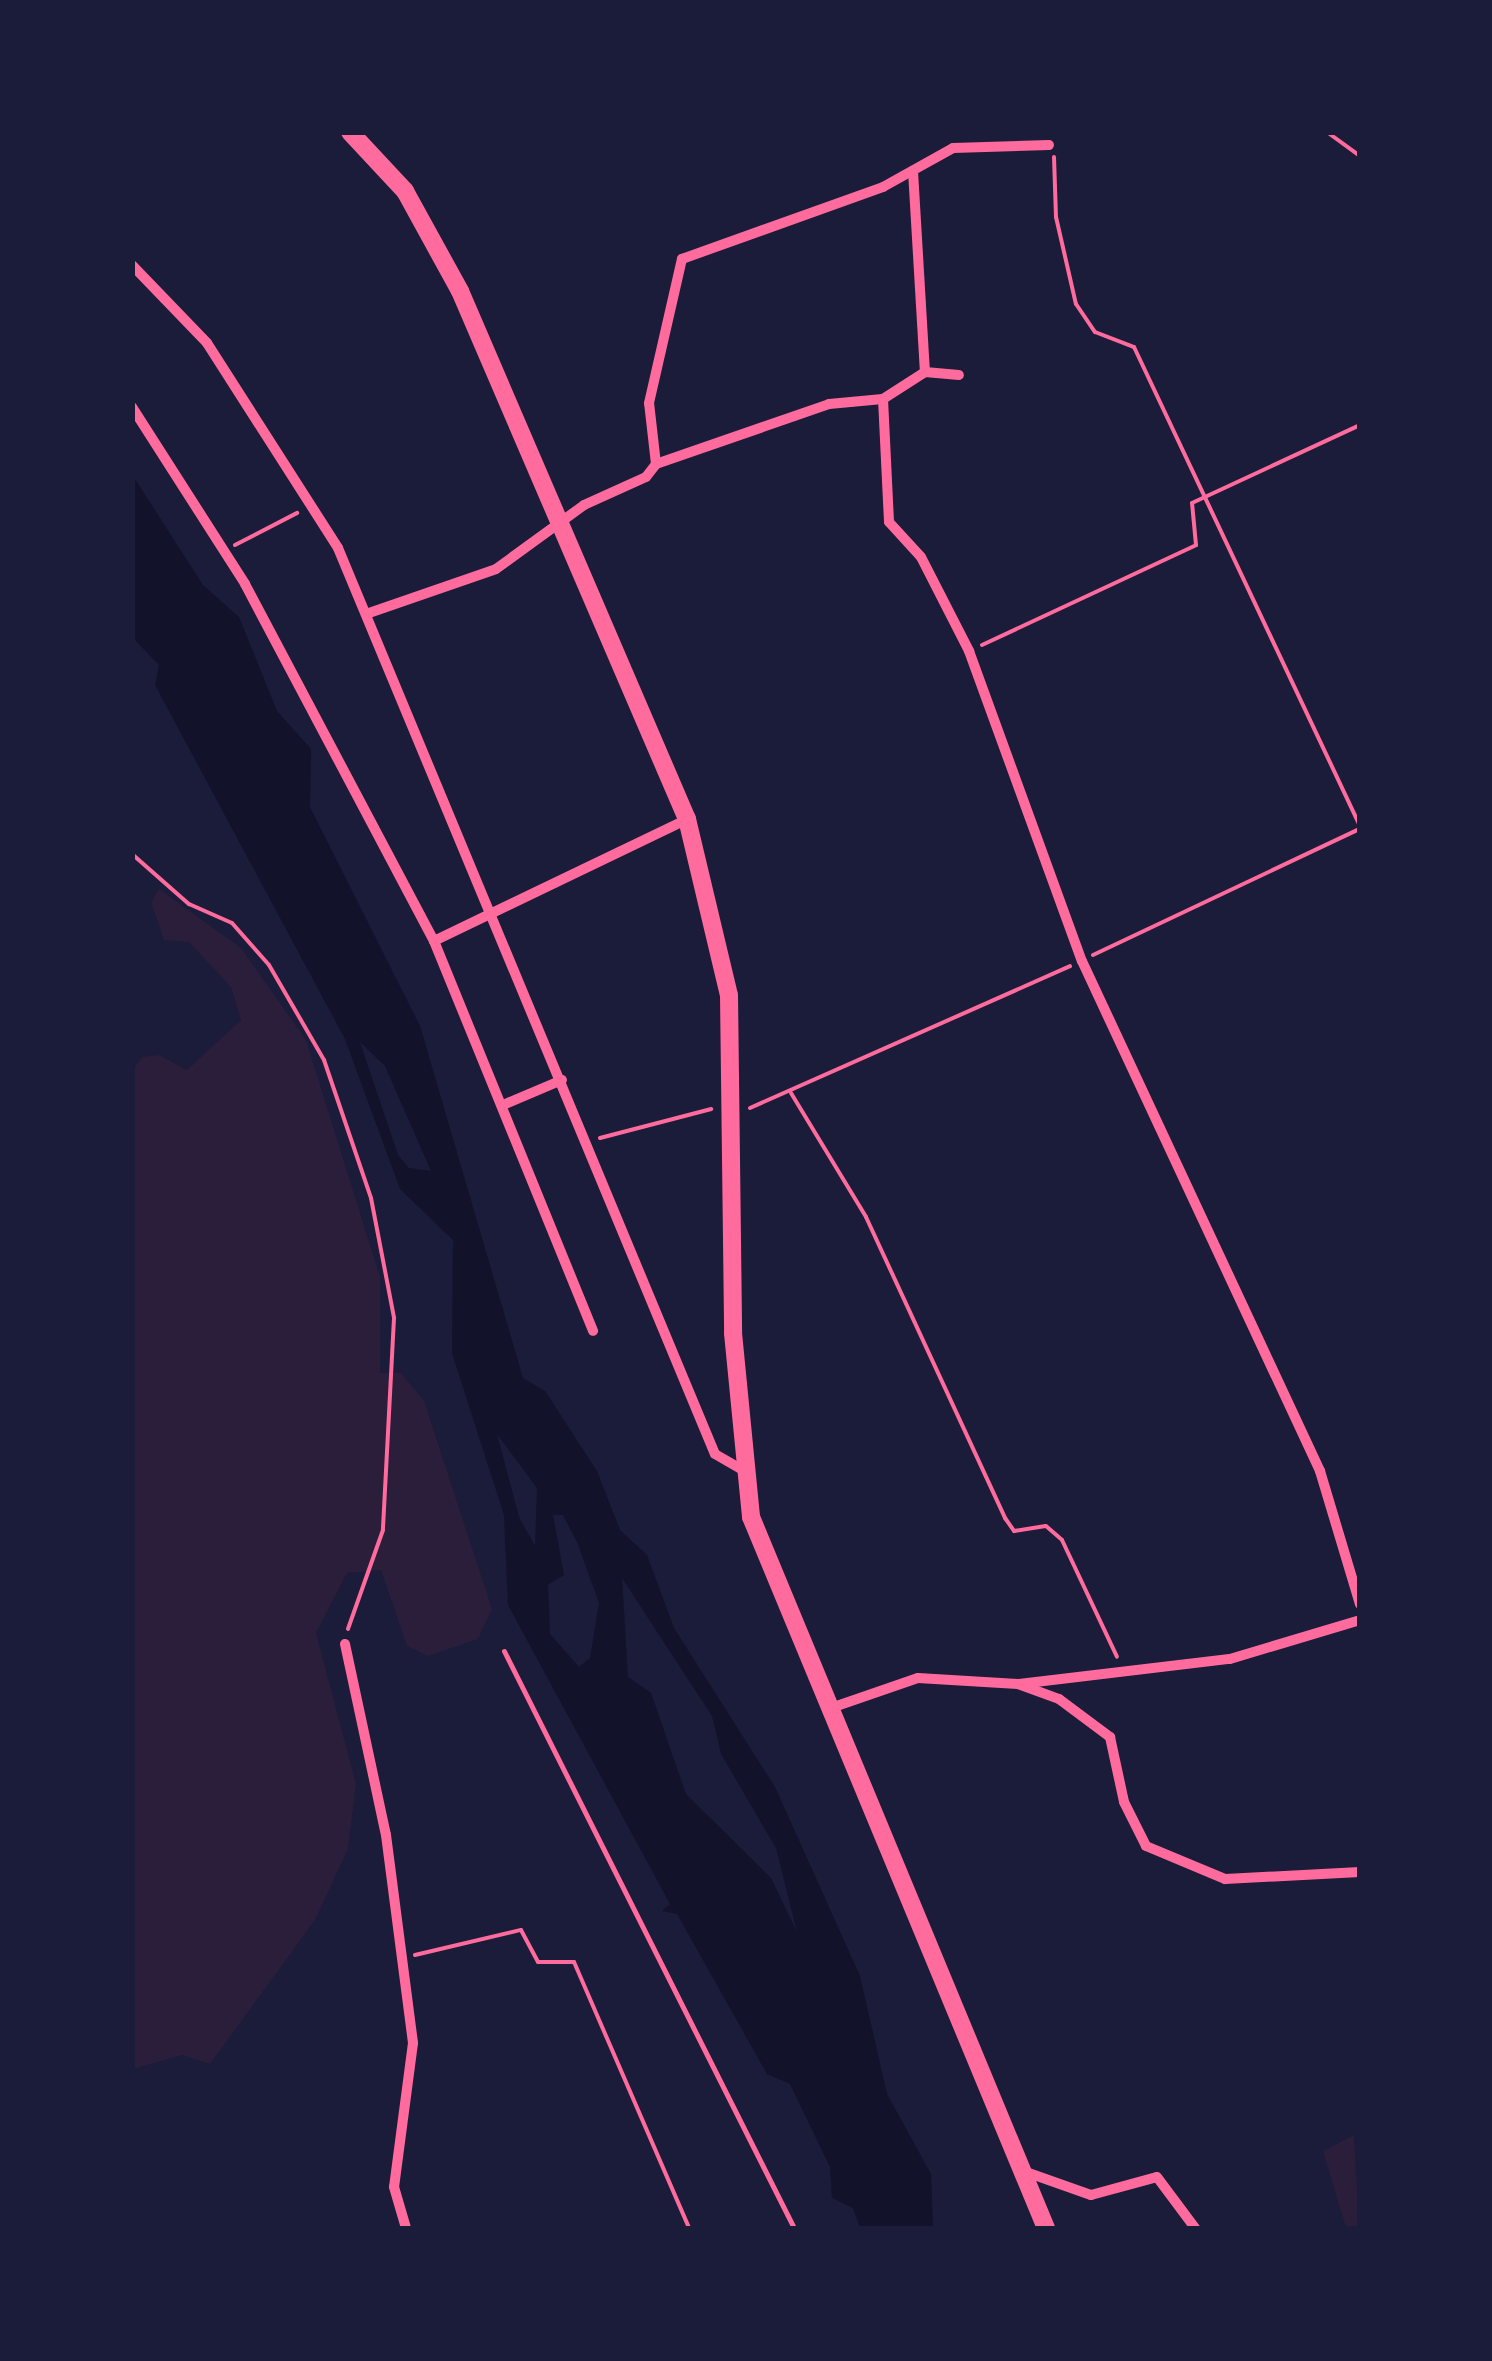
<!DOCTYPE html>
<html>
<head>
<meta charset="utf-8">
<style>
	body { margin:0 }
	#map { position:relative; width:1492px; height:2361px; overflow:hidden; background:#1b1b3a; font-family:"Source Sans 3",sans-serif }
	div>[style] { position:absolute }
	[style*='--x'] { left:calc(var(--x)*1px); top:calc(var(--y)*1px); width:calc(var(--w)*1px); rotate:calc(var(--a)*1deg) }
	.green>* { inset:0; background:#2a1e3b }
	.water>* { inset:0; background:#12122b }
	.path>* { height:4px; margin:-2px; padding:0 2px; transform-origin:2px; border-radius:2px; background:#ff6b9d }
	.service>* { height:5px; margin:-2.5px; padding:0 2.5px; transform-origin:2.5px; border-radius:2.5px; background:#ff6b9d }
	.minor>* { height:10px; margin:-5px; padding:0 5px; transform-origin:5px; border-radius:5px; background:#ff6b9d }
	.trunk>* { height:18px; margin:-9px; padding:0 9px; transform-origin:9px; border-radius:9px; background:#ff6b9d }
	span { translate:-50% -50%; white-space:nowrap; text-align:center; line-height:1.15; -webkit-text-stroke:8px #1b1b3a; paint-order:stroke }
	.frame { position:absolute; inset:0; border:135px solid #1b1b3a; pointer-events:none }
</style>
</head>
<body>
<div id="map">
	<div class="green">
		<i style="clip-path:polygon(159px 889px,241px 948px,306px 1040px,380px 1277px,380px 1373px,401px 1373px,424px 1401px,492px 1609px,478px 1639px,428px 1656px,407px 1646px,381px 1570px,347px 1573px,316px 1633px,356px 1784px,348px 1849px,315px 1920px,210px 2064px,182px 2055px,133px 2069px,133px 1070px,142px 1057px,159px 1055px,187px 1070px,241px 1020px,231px 987px,189px 942px,164px 940px,151px 902px)"></i>
		<i style="clip-path:polygon(1354px 2135px,1359px 2228px,1346px 2228px,1323px 2151px)"></i>
	</div>
	<div class="water">
		<i style="clip-path:polygon(evenodd,133px 476px,203px 585px,239px 617px,277px 711px,311px 749px,310px 807px,420px 1026px,523px 1378px,545px 1391px,597px 1471px,620px 1530px,647px 1555px,674px 1628px,775px 1787px,860px 1976px,887px 2094px,931px 2174px,933px 2228px,860px 2228px,853px 2208px,832px 2198px,830px 2167px,790px 2084px,767px 2074px,677px 1914px,662px 1911px,670px 1904px,508px 1605px,504px 1515px,452px 1353px,453px 1240px,400px 1189px,345px 1039px,155px 685px,159px 665px,133px 638px,133px 476px,360px 1042px,385px 1066px,431px 1171px,409px 1168px,398px 1155px,360px 1042px,133px 476px,497px 1434px,537px 1488px,535px 1546px,519px 1517px,497px 1434px,133px 476px,553px 1515px,563px 1515px,577px 1542px,599px 1603px,590px 1658px,579px 1667px,550px 1634px,548px 1585px,564px 1575px,553px 1515px,133px 476px,622px 1578px,712px 1716px,721px 1754px,776px 1848px,797px 1932px,771px 1878px,686px 1794px,651px 1693px,628px 1677px,622px 1578px)"></i>
	</div>
	<div class="path">
		<i style="--x:1327;--y:132;--w:41;--a:36"></i>
		<i style="--x:1054;--y:157;--w:60;--a:88.1"></i>
		<i style="--x:1056;--y:217;--w:89;--a:77.1"></i>
		<i style="--x:1076;--y:304;--w:34;--a:56"></i>
		<i style="--x:1095;--y:332;--w:42;--a:21"></i>
		<i style="--x:1134;--y:347;--w:530;--a:64.74"></i>
		<i style="--x:235;--y:545;--w:70;--a:-27.3"></i>
		<i style="--x:982;--y:645;--w:236;--a:-25"></i>
		<i style="--x:1196;--y:545;--w:42;--a:-95.4"></i>
		<i style="--x:1192;--y:503;--w:185;--a:-24.9"></i>
		<i style="--x:132;--y:854;--w:76;--a:41.3"></i>
		<i style="--x:189;--y:904;--w:47;--a:23.8"></i>
		<i style="--x:232;--y:923;--w:56;--a:48.6"></i>
		<i style="--x:269;--y:965;--w:110;--a:59.9"></i>
		<i style="--x:324;--y:1060;--w:146;--a:71.2"></i>
		<i style="--x:371;--y:1198;--w:122;--a:79.1"></i>
		<i style="--x:394;--y:1318;--w:212;--a:93"></i>
		<i style="--x:383;--y:1530;--w:105;--a:109.5"></i>
		<i style="--x:1093;--y:955;--w:295;--a:-25.3"></i>
		<i style="--x:791;--y:1093;--w:145;--a:58.8"></i>
		<i style="--x:866;--y:1217;--w:332;--a:65.2"></i>
		<i style="--x:1005;--y:1518;--w:16;--a:55"></i>
		<i style="--x:1014;--y:1531;--w:32;--a:-9"></i>
		<i style="--x:1046;--y:1526;--w:21;--a:41"></i>
		<i style="--x:1062;--y:1540;--w:129;--a:64.8"></i>
		<i style="--x:750;--y:1108;--w:350;--a:-23.9"></i>
		<i style="--x:600;--y:1138;--w:115;--a:-14.6"></i>
		<i style="--x:415;--y:1955;--w:109;--a:-13.3"></i>
		<i style="--x:521;--y:1930;--w:36;--a:62"></i>
		<i style="--x:538;--y:1962;--w:36;--a:0"></i>
		<i style="--x:574;--y:1962;--w:290;--a:66.6"></i>
	</div>
	<div class="service">
		<i style="--x:504;--y:1651;--w:646;--a:63.32"></i>
	</div>
	<div class="minor">
		<i style="--x:913;--y:171;--w:201;--a:86.6"></i>
		<i style="--x:132;--y:265;--w:108;--a:46.1"></i>
		<i style="--x:207;--y:343;--w:243;--a:57.4"></i>
		<i style="--x:338;--y:548;--w:981;--a:67.41"></i>
		<i style="--x:715;--y:1454;--w:34;--a:30"></i>
		<i style="--x:883;--y:399;--w:123;--a:87.2"></i>
		<i style="--x:889;--y:522;--w:47;--a:47.6"></i>
		<i style="--x:921;--y:557;--w:106;--a:62.9"></i>
		<i style="--x:969;--y:651;--w:330;--a:70"></i>
		<i style="--x:1082;--y:961;--w:563;--a:64.98"></i>
		<i style="--x:1320;--y:1471;--w:139;--a:73.3"></i>
		<i style="--x:132;--y:407;--w:210;--a:57.4"></i>
		<i style="--x:245;--y:584;--w:404;--a:62.1"></i>
		<i style="--x:434;--y:941;--w:421;--a:67.8"></i>
		<i style="--x:656;--y:464;--w:183;--a:-19.1"></i>
		<i style="--x:829;--y:404;--w:54;--a:-5.3"></i>
		<i style="--x:883;--y:399;--w:50;--a:-32.7"></i>
		<i style="--x:925;--y:372;--w:34;--a:5"></i>
		<i style="--x:369;--y:613;--w:134;--a:-19.1"></i>
		<i style="--x:496;--y:569;--w:109;--a:-36"></i>
		<i style="--x:584;--y:505;--w:68;--a:-24.3"></i>
		<i style="--x:646;--y:477;--w:16;--a:-52"></i>
		<i style="--x:656;--y:464;--w:61;--a:-96.5"></i>
		<i style="--x:649;--y:403;--w:148;--a:-77.1"></i>
		<i style="--x:682;--y:259;--w:214;--a:-19.7"></i>
		<i style="--x:883;--y:187;--w:80;--a:-29.1"></i>
		<i style="--x:953;--y:148;--w:96;--a:-1.8"></i>
		<i style="--x:434;--y:941;--w:281;--a:-25.7"></i>
		<i style="--x:503;--y:1105;--w:64;--a:-23"></i>
		<i style="--x:345;--y:1644;--w:195;--a:77.9"></i>
		<i style="--x:386;--y:1835;--w:210;--a:82.6"></i>
		<i style="--x:413;--y:2043;--w:145;--a:97.5"></i>
		<i style="--x:394;--y:2187;--w:43;--a:73.7"></i>
		<i style="--x:1019;--y:1684;--w:212;--a:-6.8"></i>
		<i style="--x:1230;--y:1659;--w:136;--a:-16.7"></i>
		<i style="--x:828;--y:1709;--w:95;--a:-19"></i>
		<i style="--x:918;--y:1678;--w:100;--a:3.4"></i>
		<i style="--x:1018;--y:1684;--w:44;--a:20.1"></i>
		<i style="--x:1059;--y:1699;--w:64;--a:36.7"></i>
		<i style="--x:1110;--y:1737;--w:66;--a:77.8"></i>
		<i style="--x:1124;--y:1802;--w:49;--a:63.4"></i>
		<i style="--x:1146;--y:1846;--w:86;--a:22.7"></i>
		<i style="--x:1225;--y:1879;--w:135;--a:-3"></i>
		<i style="--x:1023;--y:2171;--w:72;--a:19.4"></i>
		<i style="--x:1091;--y:2195;--w:68;--a:-15.3"></i>
		<i style="--x:1157;--y:2177;--w:64;--a:53.3"></i>
	</div>
	<div class="trunk">
		<i style="--x:350;--y:132;--w:81;--a:47"></i>
		<i style="--x:405;--y:191;--w:114;--a:61.2"></i>
		<i style="--x:460;--y:291;--w:575;--a:66.74"></i>
		<i style="--x:687;--y:819;--w:181;--a:76.6"></i>
		<i style="--x:729;--y:995;--w:338;--a:89.3"></i>
		<i style="--x:733;--y:1333;--w:185;--a:84.4"></i>
		<i style="--x:751;--y:1517;--w:770;--a:67.47"></i>
	</div>
	<div class="frame"></div>
</div>
</body>
</html>
